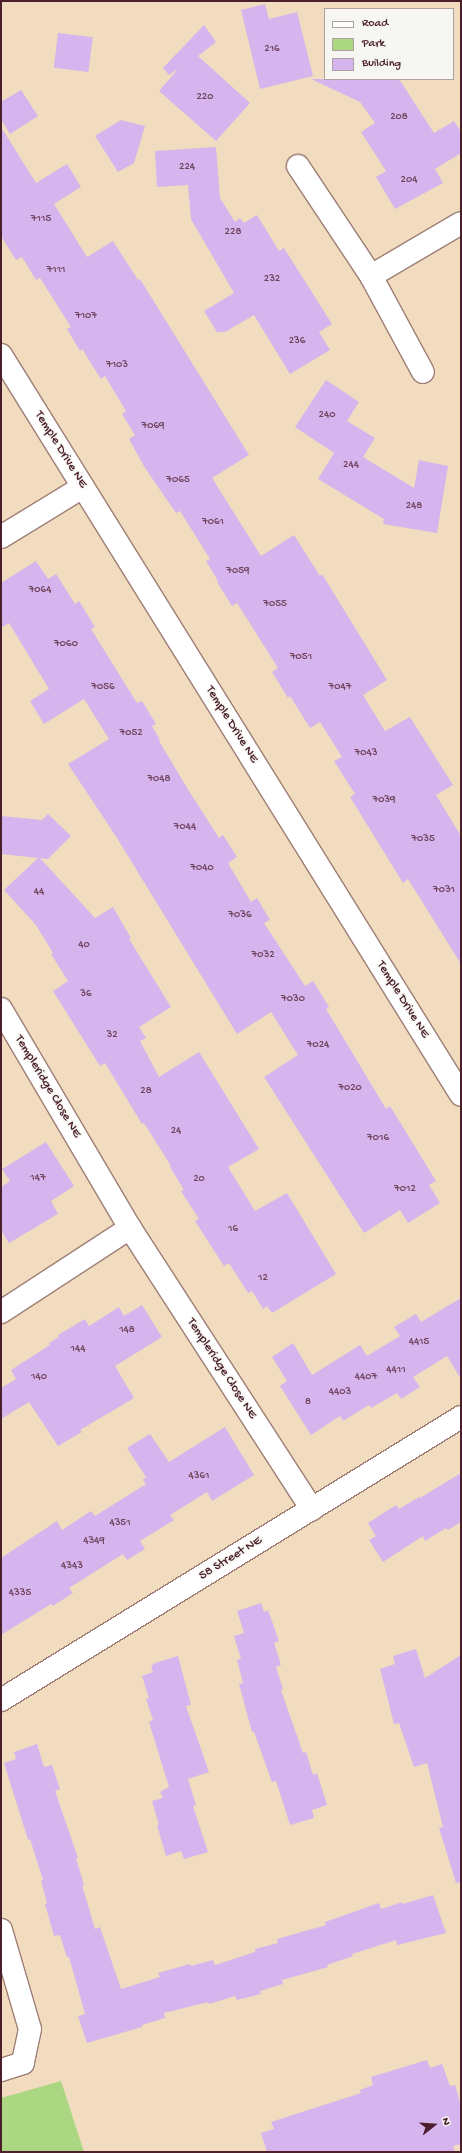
<!DOCTYPE html>
<html>
<head>
<meta charset="utf-8">
<style>
	body { margin:0 }
	#map { position:relative; width:462px; height:2153px; overflow:hidden; background:#f1dcbf; font-family:"Gochi Hand",sans-serif }
	div>[style] { position:absolute }
	[style*='--x'] { left:calc(var(--x)*1px); top:calc(var(--y)*1px); width:calc(var(--w)*1px); rotate:calc(var(--a)*1deg) }
	.green>* { inset:0; background:#abd783 }
	.building>* { inset:0; background:#d6b4ed; transform-origin:0 0 }
	.roads { filter:drop-shadow(1px 0 #9e7e75) drop-shadow(-1px 0 #9e7e75) drop-shadow(0 1px #9e7e75) drop-shadow(0 -1px #9e7e75) }
	.street>* { height:22px; margin:-11px; padding:0 11px; transform-origin:11px; border-radius:11px; background:#fff }
	.secondary>* { height:22px; margin:-11px; padding:0 11px; transform-origin:11px; border-radius:11px; background:#fff }
	span { translate:-50% -50%; white-space:nowrap; text-align:center; line-height:1.15; -webkit-text-stroke:3px #f6f6f2; paint-order:stroke }
	.number-label { font-size:11px; color:#6d445c }
	.number-label span { -webkit-text-stroke-width:0 }
	.street-label { font-size:13px; color:#4a1f2b }
	.frame { position:absolute; inset:0; border:2px solid #4a1f2b; pointer-events:none }
	.legend { position:absolute; left:324px; top:8px; width:130px; height:72px; box-sizing:border-box; background:#f6f6f2; border:1px solid #b1a0a2; margin:0; padding:5px 7px; list-style:none; font-size:12px; color:#4a1f2b }
	.legend li { display:flex; align-items:center; gap:8px; height:20px }
	.legend b { width:20px; border:1px solid #b1a0a2 }
	.north { position:absolute; left:414px; top:2105px; width:40px; height:40px; -webkit-text-stroke:3px #f6f6f2; paint-order:stroke; rotate:73deg; font-size:11px; font-weight:700; line-height:16px; text-align:center; color:#4a1f2b }
	.north::after { content:''; display:block; margin:auto; width:14px; height:18px; background:#4a1f2b; clip-path:polygon(50% 0,100% 100%,50% 72%,0 100%) }
</style>
</head>
<body>
<div id="map">
	<div class="green">
		<i style="clip-path:polygon(61px 2081px,84px 2152px,1px 2152px,1px 2098px)"></i>
	</div>
	<div class="building">
		<i style="clip-path:polygon(265px 4px,269px 19px,297px 12px,313px 76px,260px 89px,241px 10px)"></i>
		<i style="clip-path:polygon(204px 25px,216px 42px,198px 56px,250px 103px,216px 141px,159px 91px,178px 69px,169px 75px,163px 68px)"></i>
		<i style="left:58px;top:33px;width:35px;height:35px;rotate:7deg"></i>
		<i style="clip-path:polygon(311px 79px,399px 79px,434px 133px,454px 121px,461px 132px,461px 153px,435px 169px,443px 183px,395px 209px,376px 177px,386px 171px,361px 132px,375px 123px,360px 102px)"></i>
		<i style="clip-path:polygon(21px 90px,38px 116px,10px 134px,1px 119px,1px 102px)"></i>
		<i style="clip-path:polygon(121px 120px,145px 126px,134px 163px,118px 172px,95px 136px)"></i>
		<i style="clip-path:polygon(1px 127px,36px 183px,67px 164px,81px 187px,54px 204px,87px 257px,113px 241px,138px 280px,140px 279px,249px 455px,212px 478px,261px 556px,294px 535px,320px 576px,322px 574px,387px 680px,363px 695px,385px 731px,410px 717px,453px 785px,436px 795px,461px 836px,461px 964px,408px 879px,403px 883px,350px 797px,355px 794px,334px 761px,342px 757px,320px 722px,310px 728px,290px 696px,288px 698px,272px 672px,278px 668px,237px 603px,232px 606px,217px 582px,218px 581px,206px 561px,210px 559px,180px 511px,176px 513px,145px 468px,129px 439px,135px 435px,122px 414px,126px 411px,105px 376px,101px 379px,82px 349px,80px 351px,67px 329px,71px 327px,40px 278px,36px 280px,22px 257px,16px 260px,1px 236px)"></i>
		<i style="clip-path:polygon(216px 147px,220px 198px,235px 222px,240px 218px,244px 223px,257px 215px,279px 251px,284px 248px,332px 324px,319px 332px,330px 350px,290px 374px,254px 315px,225px 332px,217px 332px,204px 311px,234px 293px,191px 219px,188px 185px,157px 187px,155px 151px)"></i>
		<i style="clip-path:polygon(326px 380px,359px 402px,347px 421px,375px 438px,363px 457px,414px 488px,419px 460px,448px 466px,437px 533px,383px 524px,384px 519px,318px 479px,334px 453px,295px 427px)"></i>
		<i style="clip-path:polygon(36px 561px,48px 579px,56px 574px,75px 604px,79px 601px,95px 627px,91px 629px,137px 703px,142px 701px,156px 724px,152px 726px,160px 740px,159px 741px,189px 791px,219px 838px,223px 835px,237px 857px,228px 863px,251px 902px,257px 898px,270px 920px,264px 923px,305px 986px,313px 981px,329px 1007px,326px 1009px,386px 1109px,390px 1106px,436px 1181px,429px 1185px,440px 1203px,408px 1223px,400px 1210px,364px 1233px,264px 1077px,298px 1055px,271px 1012px,237px 1034px,117px 838px,68px 764px,109px 739px,84px 699px,44px 724px,30px 701px,49px 689px,9px 623px,1px 628px,1px 583px)"></i>
		<i style="clip-path:polygon(48px 814px,71px 836px,48px 859px,40px 858px,95px 918px,113px 907px,131px 938px,129px 939px,171px 1007px,139px 1027px,146px 1038px,140px 1041px,159px 1077px,199px 1052px,259px 1149px,228px 1167px,255px 1211px,287px 1193px,336px 1274px,272px 1313px,267px 1306px,263px 1309px,252px 1291px,248px 1293px,229px 1263px,224px 1266px,195px 1221px,199px 1219px,181px 1191px,184px 1190px,170px 1167px,171px 1166px,144px 1123px,142px 1124px,105px 1063px,100px 1066px,53px 991px,68px 981px,51px 954px,53px 953px,36px 925px,4px 890px,38px 858px,1px 854px,1px 816px,42px 820px)"></i>
		<i style="clip-path:polygon(46px 1142px,74px 1186px,51px 1201px,58px 1214px,9px 1243px,1px 1230px,1px 1187px,10px 1181px,2px 1169px)"></i>
		<i style="clip-path:polygon(461px 1298px,461px 1379px,447px 1356px,413px 1377px,420px 1387px,401px 1399px,397px 1393px,371px 1408px,369px 1405px,343px 1421px,340px 1416px,311px 1435px,280px 1386px,287px 1381px,272px 1357px,293px 1343px,312px 1375px,360px 1345px,367px 1356px,400px 1336px,394px 1327px,416px 1314px,421px 1322px)"></i>
		<i style="clip-path:polygon(142px 1305px,162px 1337px,115px 1366px,134px 1398px,80px 1430px,82px 1432px,58px 1446px,29px 1402px,1px 1419px,1px 1388px,16px 1379px,11px 1370px,50px 1345px,49px 1343px,59px 1337px,58px 1335px,85px 1319px,89px 1326px,119px 1307px,124px 1316px)"></i>
		<i style="clip-path:polygon(225px 1427px,254px 1475px,212px 1501px,207px 1492px,170px 1515px,174px 1520px,140px 1541px,145px 1549px,127px 1560px,123px 1554px,69px 1588px,73px 1593px,53px 1606px,51px 1604px,1px 1635px,1px 1558px,57px 1521px,62px 1530px,91px 1511px,95px 1516px,146px 1484px,143px 1480px,146px 1477px,127px 1448px,150px 1434px,169px 1462px)"></i>
		<i style="clip-path:polygon(461px 1473px,461px 1522px,448px 1530px,446px 1528px,425px 1541px,423px 1536px,383px 1562px,369px 1540px,376px 1536px,368px 1523px,396px 1505px,399px 1509px,419px 1497px,420px 1498px)"></i>
		<i style="clip-path:polygon(261px 1603px,264px 1612px,268px 1610px,279px 1641px,274px 1643px,281px 1665px,276px 1667px,283px 1689px,281px 1690px,303px 1753px,306px 1752px,313px 1775px,317px 1773px,327px 1805px,312px 1810px,314px 1818px,290px 1825px,276px 1781px,272px 1782px,254px 1732px,252px 1732px,239px 1684px,243px 1683px,237px 1660px,241px 1659px,234px 1636px,244px 1633px,237px 1611px)"></i>
		<i style="clip-path:polygon(416px 1649px,425px 1678px,461px 1655px,461px 1882px,456px 1883px,439px 1828px,443px 1827px,427px 1763px,414px 1767px,399px 1723px,394px 1724px,380px 1669px,395px 1664px,393px 1656px)"></i>
		<i style="clip-path:polygon(178px 1656px,191px 1705px,186px 1706px,209px 1772px,188px 1779px,196px 1805px,193px 1806px,208px 1852px,184px 1859px,181px 1851px,166px 1856px,157px 1825px,159px 1825px,152px 1801px,163px 1798px,160px 1792px,169px 1787px,149px 1722px,153px 1720px,146px 1699px,149px 1698px,142px 1676px,153px 1672px,151px 1666px,155px 1663px)"></i>
		<i style="clip-path:polygon(37px 1744px,44px 1767px,52px 1765px,60px 1789px,55px 1791px,78px 1858px,76px 1858px,84px 1885px,82px 1885px,95px 1929px,100px 1927px,121px 1989px,160px 1977px,158px 1973px,190px 1964px,191px 1966px,213px 1960px,215px 1965px,255px 1952px,255px 1949px,278px 1943px,277px 1939px,326px 1925px,325px 1922px,379px 1903px,381px 1909px,403px 1902px,403px 1904px,433px 1895px,446px 1933px,397px 1945px,396px 1940px,352px 1954px,353px 1956px,327px 1965px,328px 1967px,282px 1980px,283px 1984px,260px 1991px,261px 1994px,237px 2000px,235px 1996px,209px 2004px,208px 2002px,164px 2013px,165px 2018px,142px 2025px,142px 2027px,87px 2043px,78px 2016px,85px 2014px,69px 1957px,67px 1957px,60px 1935px,54px 1936px,45px 1904px,47px 1903px,41px 1881px,43px 1880px,30px 1839px,28px 1840px,4px 1763px,16px 1759px,14px 1752px)"></i>
		<i style="clip-path:polygon(427px 2060px,430px 2068px,442px 2064px,450px 2086px,455px 2085px,461px 2106px,461px 2144px,453px 2146px,455px 2152px,267px 2152px,261px 2133px,274px 2129px,271px 2122px,361px 2093px,360px 2090px,373px 2085px,371px 2077px)"></i>
	</div>
	<div class="roads">
		<div class="street">
			<i style="--x:298;--y:166;--w:132;--a:56.4"></i>
			<i style="--x:371;--y:276;--w:109;--a:61.6"></i>
			<i style="--x:371;--y:276;--w:104;--a:-30.5"></i>
			<i style="--x:1;--y:1009;--w:254;--a:59.5"></i>
			<i style="--x:130;--y:1228;--w:335;--a:57.1"></i>
			<i style="--x:1;--y:1312;--w:154;--a:-33.1"></i>
			<i style="--x:1;--y:1700;--w:540;--a:-31.6"></i>
			<i style="--x:1;--y:1930;--w:103;--a:73.7"></i>
			<i style="--x:30;--y:2029;--w:35;--a:102"></i>
			<i style="--x:23;--y:2063;--w:23;--a:162"></i>
		</div>
		<div class="secondary">
			<i style="--x:1;--y:355;--w:871;--a:58.13"></i>
			<i style="--x:1;--y:537;--w:96;--a:-31.4"></i>
		</div>
	</div>
	<div class="number-label">
		<span style="left:272px;top:49px">216</span>
		<span style="left:205px;top:97px">220</span>
		<span style="left:399px;top:117px">208</span>
		<span style="left:187px;top:167px">224</span>
		<span style="left:409px;top:180px">204</span>
		<span style="left:41px;top:219px">7115</span>
		<span style="left:233px;top:232px">228</span>
		<span style="left:56px;top:270px">7111</span>
		<span style="left:272px;top:279px">232</span>
		<span style="left:86px;top:316px">7107</span>
		<span style="left:297px;top:341px">236</span>
		<span style="left:117px;top:365px">7103</span>
		<span style="left:327px;top:415px">240</span>
		<span style="left:153px;top:426px">7069</span>
		<span style="left:351px;top:465px">244</span>
		<span style="left:178px;top:480px">7065</span>
		<span style="left:414px;top:506px">248</span>
		<span style="left:213px;top:522px">7061</span>
		<span style="left:238px;top:571px">7059</span>
		<span style="left:40px;top:590px">7064</span>
		<span style="left:275px;top:604px">7055</span>
		<span style="left:66px;top:644px">7060</span>
		<span style="left:301px;top:657px">7051</span>
		<span style="left:103px;top:687px">7056</span>
		<span style="left:340px;top:687px">7047</span>
		<span style="left:131px;top:733px">7052</span>
		<span style="left:366px;top:753px">7043</span>
		<span style="left:159px;top:779px">7048</span>
		<span style="left:384px;top:800px">7039</span>
		<span style="left:185px;top:827px">7044</span>
		<span style="left:423px;top:839px">7035</span>
		<span style="left:202px;top:868px">7040</span>
		<span style="left:444px;top:890px">7031</span>
		<span style="left:39px;top:892px">44</span>
		<span style="left:240px;top:915px">7036</span>
		<span style="left:84px;top:945px">40</span>
		<span style="left:263px;top:955px">7032</span>
		<span style="left:86px;top:994px">36</span>
		<span style="left:293px;top:999px">7030</span>
		<span style="left:112px;top:1035px">32</span>
		<span style="left:318px;top:1045px">7024</span>
		<span style="left:350px;top:1088px">7020</span>
		<span style="left:146px;top:1091px">28</span>
		<span style="left:176px;top:1131px">24</span>
		<span style="left:378px;top:1138px">7016</span>
		<span style="left:38px;top:1178px">147</span>
		<span style="left:199px;top:1179px">20</span>
		<span style="left:405px;top:1189px">7012</span>
		<span style="left:233px;top:1229px">16</span>
		<span style="left:263px;top:1278px">12</span>
		<span style="left:127px;top:1330px">148</span>
		<span style="left:419px;top:1342px">4415</span>
		<span style="left:78px;top:1349px">144</span>
		<span style="left:396px;top:1370px">4411</span>
		<span style="left:39px;top:1377px">140</span>
		<span style="left:366px;top:1377px">4407</span>
		<span style="left:340px;top:1392px">4403</span>
		<span style="left:308px;top:1402px">8</span>
		<span style="left:199px;top:1476px">4361</span>
		<span style="left:120px;top:1523px">4351</span>
		<span style="left:94px;top:1541px">4349</span>
		<span style="left:72px;top:1566px">4343</span>
		<span style="left:20px;top:1593px">4335</span>
	</div>
	<div class="street-label">
		<span style="left:60px;top:450px;rotate:58deg">Temple Drive NE</span>
		<span style="left:231px;top:725px;rotate:58deg">Temple Drive NE</span>
		<span style="left:402px;top:1000px;rotate:58deg">Temple Drive NE</span>
		<span style="left:47px;top:1087px;rotate:59deg">Templeridge Close NE</span>
		<span style="left:221px;top:1369px;rotate:57deg">Templeridge Close NE</span>
		<span style="left:231px;top:1559px;rotate:-32deg">58 Street NE</span>
	</div>
	<div class="frame"></div>
	<ul class="legend">
	<li><b style="height:5px;background:#fff"></b>Road</li>
	<li><b style="height:11px;background:#abd783"></b>Park</li>
	<li><b style="height:11px;background:#d6b4ed"></b>Building</li>
	</ul>
	<div class="north">N</div>
</div>
</body>
</html>
